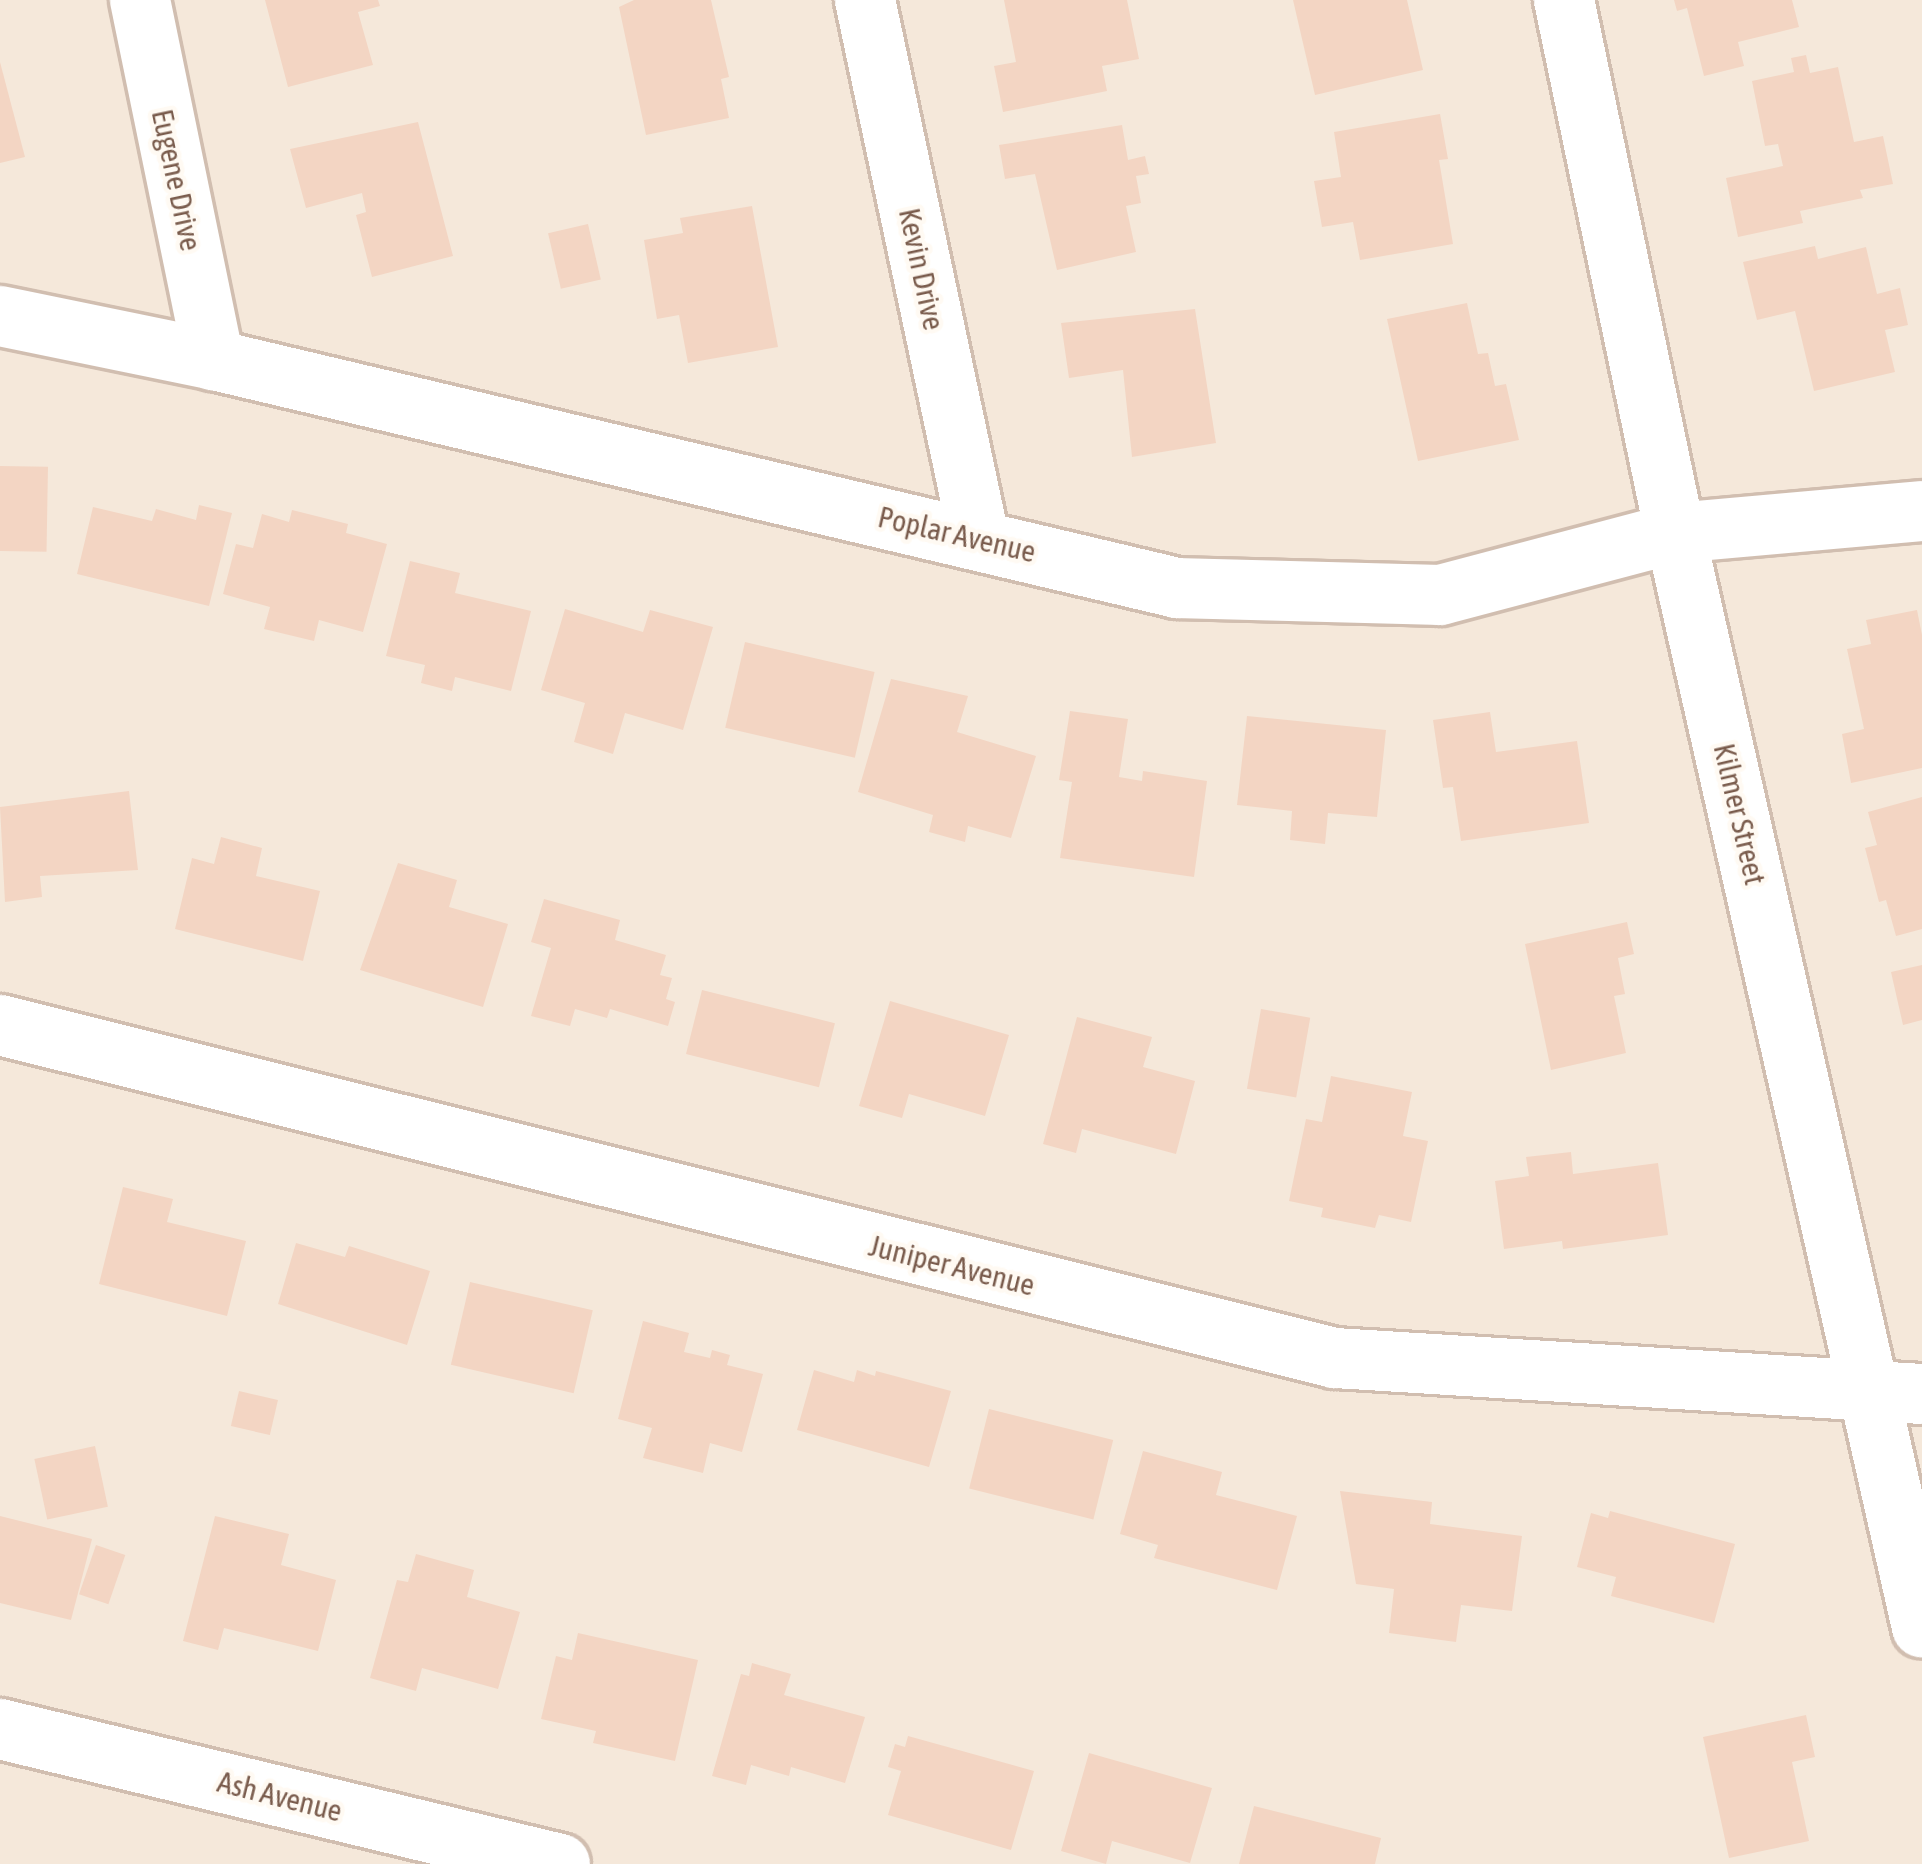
<!DOCTYPE html>
<html>
<head>
<meta charset="utf-8">
<style>
	body { margin:0 }
	#map { position:relative; width:1922px; height:1864px; overflow:hidden; background:#fdf6ec; font-family:"Asap Condensed",sans-serif }
	div>[style] { position:absolute }
	[style*='--x'] { left:calc(var(--x)*1px); top:calc(var(--y)*1px); width:calc(var(--w)*1px); rotate:calc(var(--a)*1deg) }
	.residential>* { inset:0; background:#f5e8da; transform-origin:0 0 }
	.building>* { inset:0; background:#f3d5c3; transform-origin:0 0 }
	.roads { filter:drop-shadow(3px 0 #d1beb0) drop-shadow(-3px 0 #d1beb0) drop-shadow(0 3px #d1beb0) drop-shadow(0 -3px #d1beb0) }
	.minor>* { height:60px; margin:-30px; padding:0 30px; transform-origin:30px; border-radius:30px; background:#fff }
	span { translate:-50% -50%; white-space:nowrap; text-align:center; line-height:1.15; -webkit-text-stroke:9px #fffaf3; paint-order:stroke }
	.street-label { font-size:30px; color:#7a5c4d }
</style>
</head>
<body>
<div id="map">
	<div class="residential">
		<i style="left:0;top:0;width:1922px;height:1864px"></i>
	</div>
	<div class="building">
		<i style="clip-path:polygon(265px 0,378px 0,380px 6px,358px 12px,373px 65px,288px 87px)"></i>
		<i style="clip-path:polygon(634px 0,711px 0,729px 77px,721px 79px,729px 118px,646px 135px,619px 7px)"></i>
		<i style="clip-path:polygon(1004px 0,1127px 0,1139px 59px,1102px 66px,1107px 91px,1003px 112px,994px 66px,1016px 62px)"></i>
		<i style="clip-path:polygon(1293px 0,1407px 0,1423px 70px,1315px 95px)"></i>
		<i style="clip-path:polygon(1674px 0,1792px 0,1799px 27px,1738px 42px,1744px 66px,1704px 76px,1687px 8px,1677px 11px)"></i>
		<i style="clip-path:polygon(1806px 55px,1810px 73px,1838px 67px,1854px 142px,1883px 136px,1893px 184px,1860px 190px,1863px 198px,1800px 211px,1803px 223px,1738px 237px,1726px 178px,1783px 166px,1778px 144px,1765px 146px,1752px 81px,1794px 72px,1791px 58px)"></i>
		<i style="clip-path:polygon(0 62px,25px 157px,0 163px)"></i>
		<i style="clip-path:polygon(1440px 114px,1448px 159px,1439px 160px,1453px 244px,1360px 260px,1353px 222px,1322px 227px,1314px 181px,1341px 177px,1334px 132px)"></i>
		<i style="clip-path:polygon(418px 122px,453px 256px,372px 277px,356px 215px,366px 212px,362px 193px,306px 208px,290px 149px)"></i>
		<i style="clip-path:polygon(1122px 125px,1128px 160px,1145px 156px,1149px 174px,1136px 176px,1141px 203px,1126px 206px,1136px 252px,1057px 270px,1035px 174px,1005px 179px,999px 145px)"></i>
		<i style="clip-path:polygon(752px 206px,778px 347px,688px 363px,679px 315px,657px 319px,644px 240px,683px 233px,680px 218px)"></i>
		<i style="left:588px;top:224px;width:57px;height:41px;rotate:77deg"></i>
		<i style="clip-path:polygon(1815px 246px,1818px 259px,1866px 247px,1877px 294px,1900px 288px,1908px 325px,1885px 330px,1895px 372px,1814px 391px,1795px 311px,1757px 320px,1743px 262px)"></i>
		<i style="clip-path:polygon(1467px 303px,1478px 354px,1488px 353px,1495px 386px,1506px 384px,1519px 440px,1418px 461px,1387px 319px)"></i>
		<i style="clip-path:polygon(1195px 309px,1216px 443px,1132px 457px,1123px 370px,1069px 378px,1061px 323px)"></i>
		<i style="left:0;top:466px;width:48px;height:85px;rotate:1deg"></i>
		<i style="clip-path:polygon(199px 505px,232px 513px,209px 606px,77px 574px,93px 507px,152px 521px,156px 509px,196px 520px)"></i>
		<i style="clip-path:polygon(292px 510px,348px 524px,346px 533px,387px 544px,363px 632px,319px 620px,314px 641px,264px 629px,270px 607px,223px 594px,236px 544px,253px 548px,262px 514px,289px 522px)"></i>
		<i style="clip-path:polygon(410px 561px,460px 573px,455px 593px,531px 611px,511px 691px,455px 677px,452px 691px,421px 683px,425px 665px,386px 656px)"></i>
		<i style="clip-path:polygon(565px 609px,643px 632px,650px 610px,713px 627px,683px 730px,625px 713px,613px 754px,574px 742px,585px 703px,541px 690px)"></i>
		<i style="clip-path:polygon(1917px 610px,1922px 635px,1922px 768px,1851px 783px,1842px 734px,1864px 729px,1847px 649px,1871px 644px,1866px 620px)"></i>
		<i style="left:745px;top:642px;width:133px;height:88px;rotate:13deg"></i>
		<i style="clip-path:polygon(891px 679px,968px 696px,957px 732px,1036px 756px,1011px 838px,968px 826px,965px 842px,929px 832px,933px 815px,858px 792px)"></i>
		<i style="clip-path:polygon(1070px 711px,1128px 719px,1119px 777px,1142px 781px,1143px 771px,1207px 781px,1194px 877px,1060px 858px,1072px 782px,1059px 780px)"></i>
		<i style="clip-path:polygon(1490px 712px,1496px 752px,1577px 741px,1589px 823px,1461px 841px,1453px 787px,1443px 788px,1433px 720px)"></i>
		<i style="clip-path:polygon(1247px 716px,1386px 730px,1377px 817px,1328px 813px,1325px 844px,1290px 840px,1292px 811px,1237px 805px)"></i>
		<i style="clip-path:polygon(129px 791px,138px 870px,40px 876px,42px 897px,5px 902px,0 807px)"></i>
		<i style="clip-path:polygon(1922px 797px,1922px 929px,1896px 936px,1886px 900px,1879px 902px,1865px 848px,1877px 845px,1868px 812px)"></i>
		<i style="clip-path:polygon(221px 837px,262px 848px,256px 876px,320px 891px,303px 961px,175px 929px,192px 858px,214px 864px)"></i>
		<i style="clip-path:polygon(398px 863px,457px 880px,449px 907px,508px 924px,483px 1007px,360px 970px)"></i>
		<i style="clip-path:polygon(544px 899px,620px 920px,615px 940px,666px 955px,660px 975px,672px 978px,666px 999px,675px 1002px,668px 1026px,610px 1009px,607px 1018px,575px 1009px,570px 1026px,531px 1016px,551px 948px,531px 942px)"></i>
		<i style="clip-path:polygon(1627px 922px,1634px 954px,1618px 958px,1625px 994px,1614px 996px,1626px 1053px,1551px 1070px,1525px 944px)"></i>
		<i style="clip-path:polygon(1922px 965px,1922px 1020px,1903px 1025px,1891px 972px)"></i>
		<i style="left:702px;top:990px;width:137px;height:66px;rotate:14deg"></i>
		<i style="clip-path:polygon(890px 1001px,1009px 1035px,985px 1116px,909px 1094px,902px 1118px,859px 1106px)"></i>
		<i style="left:1261px;top:1009px;width:50px;height:81px;rotate:10deg"></i>
		<i style="clip-path:polygon(1077px 1017px,1152px 1037px,1143px 1067px,1195px 1081px,1176px 1154px,1082px 1129px,1076px 1153px,1043px 1144px)"></i>
		<i style="clip-path:polygon(1331px 1076px,1412px 1092px,1403px 1136px,1428px 1141px,1411px 1222px,1379px 1215px,1375px 1228px,1321px 1217px,1323px 1208px,1289px 1201px,1306px 1119px,1322px 1122px)"></i>
		<i style="clip-path:polygon(1571px 1152px,1573px 1174px,1658px 1163px,1668px 1235px,1563px 1249px,1562px 1241px,1504px 1249px,1495px 1181px,1529px 1176px,1526px 1157px)"></i>
		<i style="clip-path:polygon(123px 1187px,173px 1199px,167px 1222px,246px 1241px,227px 1316px,99px 1284px)"></i>
		<i style="clip-path:polygon(296px 1243px,345px 1257px,349px 1246px,430px 1271px,407px 1345px,278px 1304px)"></i>
		<i style="left:470px;top:1282px;width:126px;height:85px;rotate:13deg"></i>
		<i style="clip-path:polygon(643px 1321px,689px 1333px,684px 1352px,710px 1358px,712px 1350px,730px 1355px,727px 1365px,763px 1374px,742px 1452px,710px 1443px,703px 1473px,643px 1458px,652px 1428px,618px 1419px)"></i>
		<i style="clip-path:polygon(814px 1370px,854px 1382px,857px 1370px,875px 1376px,876px 1371px,951px 1391px,929px 1467px,797px 1430px)"></i>
		<i style="left:239px;top:1391px;width:40px;height:36px;rotate:13deg"></i>
		<i style="left:989px;top:1409px;width:128px;height:82px;rotate:14deg"></i>
		<i style="left:95px;top:1446px;width:62px;height:62px;rotate:78deg"></i>
		<i style="clip-path:polygon(1143px 1451px,1222px 1472px,1216px 1495px,1297px 1516px,1277px 1590px,1154px 1558px,1158px 1545px,1120px 1534px)"></i>
		<i style="clip-path:polygon(1340px 1491px,1432px 1502px,1430px 1524px,1522px 1536px,1512px 1611px,1461px 1605px,1456px 1642px,1389px 1633px,1394px 1589px,1356px 1584px)"></i>
		<i style="clip-path:polygon(1610px 1511px,1735px 1544px,1714px 1623px,1611px 1596px,1616px 1577px,1577px 1567px,1591px 1513px,1608px 1518px)"></i>
		<i style="clip-path:polygon(0 1516px,92px 1539px,71px 1620px,0 1603px)"></i>
		<i style="clip-path:polygon(215px 1516px,289px 1534px,281px 1565px,336px 1580px,318px 1651px,224px 1628px,218px 1650px,183px 1641px)"></i>
		<i style="left:96px;top:1545px;width:31px;height:52px;rotate:19deg"></i>
		<i style="clip-path:polygon(416px 1554px,474px 1570px,467px 1597px,520px 1612px,498px 1689px,422px 1668px,416px 1691px,370px 1678px,397px 1580px,408px 1582px)"></i>
		<i style="clip-path:polygon(578px 1633px,698px 1660px,675px 1761px,593px 1743px,596px 1731px,541px 1719px,556px 1656px,572px 1660px)"></i>
		<i style="clip-path:polygon(752px 1663px,791px 1674px,784px 1695px,865px 1717px,845px 1783px,791px 1767px,789px 1776px,751px 1765px,746px 1785px,712px 1776px,741px 1674px,749px 1676px)"></i>
		<i style="clip-path:polygon(1806px 1715px,1815px 1757px,1792px 1762px,1809px 1841px,1729px 1858px,1703px 1737px)"></i>
		<i style="clip-path:polygon(908px 1736px,1034px 1771px,1011px 1850px,888px 1815px,901px 1771px,888px 1767px,895px 1744px,905px 1747px)"></i>
		<i style="clip-path:polygon(1089px 1753px,1212px 1788px,1190px 1863px,1112px 1841px,1106px 1864px,1061px 1851px)"></i>
		<i style="clip-path:polygon(1254px 1806px,1381px 1838px,1375px 1864px,1239px 1864px)"></i>
	</div>
	<div class="roads">
		<div class="minor">
			<i style="--x:140;--y:0;--w:368;--a:78.4"></i>
			<i style="--x:865;--y:0;--w:550;--a:78.04"></i>
			<i style="--x:1564;--y:0;--w:544;--a:78.24"></i>
			<i style="--x:1675;--y:533;--w:1122;--a:77.28"></i>
			<i style="--x:0;--y:316;--w:218;--a:11.6"></i>
			<i style="--x:214;--y:360;--w:990;--a:13.32"></i>
			<i style="--x:1177;--y:588;--w:263;--a:1.5"></i>
			<i style="--x:1440;--y:595;--w:243;--a:-14.8"></i>
			<i style="--x:1675;--y:533;--w:248;--a:-5.1"></i>
			<i style="--x:0;--y:1025;--w:1376;--a:14.01"></i>
			<i style="--x:1335;--y:1358;--w:588;--a:3.51"></i>
			<i style="--x:0;--y:1729;--w:576;--a:13.55"></i>
		</div>
	</div>
	<div class="street-label">
		<span style="left:177px;top:180px;rotate:78deg">Eugene Drive</span>
		<span style="left:922px;top:269px;rotate:78deg">Kevin Drive</span>
		<span style="left:957px;top:534px;rotate:13deg">Poplar Avenue</span>
		<span style="left:1740px;top:814px;rotate:77deg">Kilmer Street</span>
		<span style="left:952px;top:1265px;rotate:14deg">Juniper Avenue</span>
		<span style="left:280px;top:1796px;rotate:14deg">Ash Avenue</span>
	</div>
</div>
</body>
</html>
